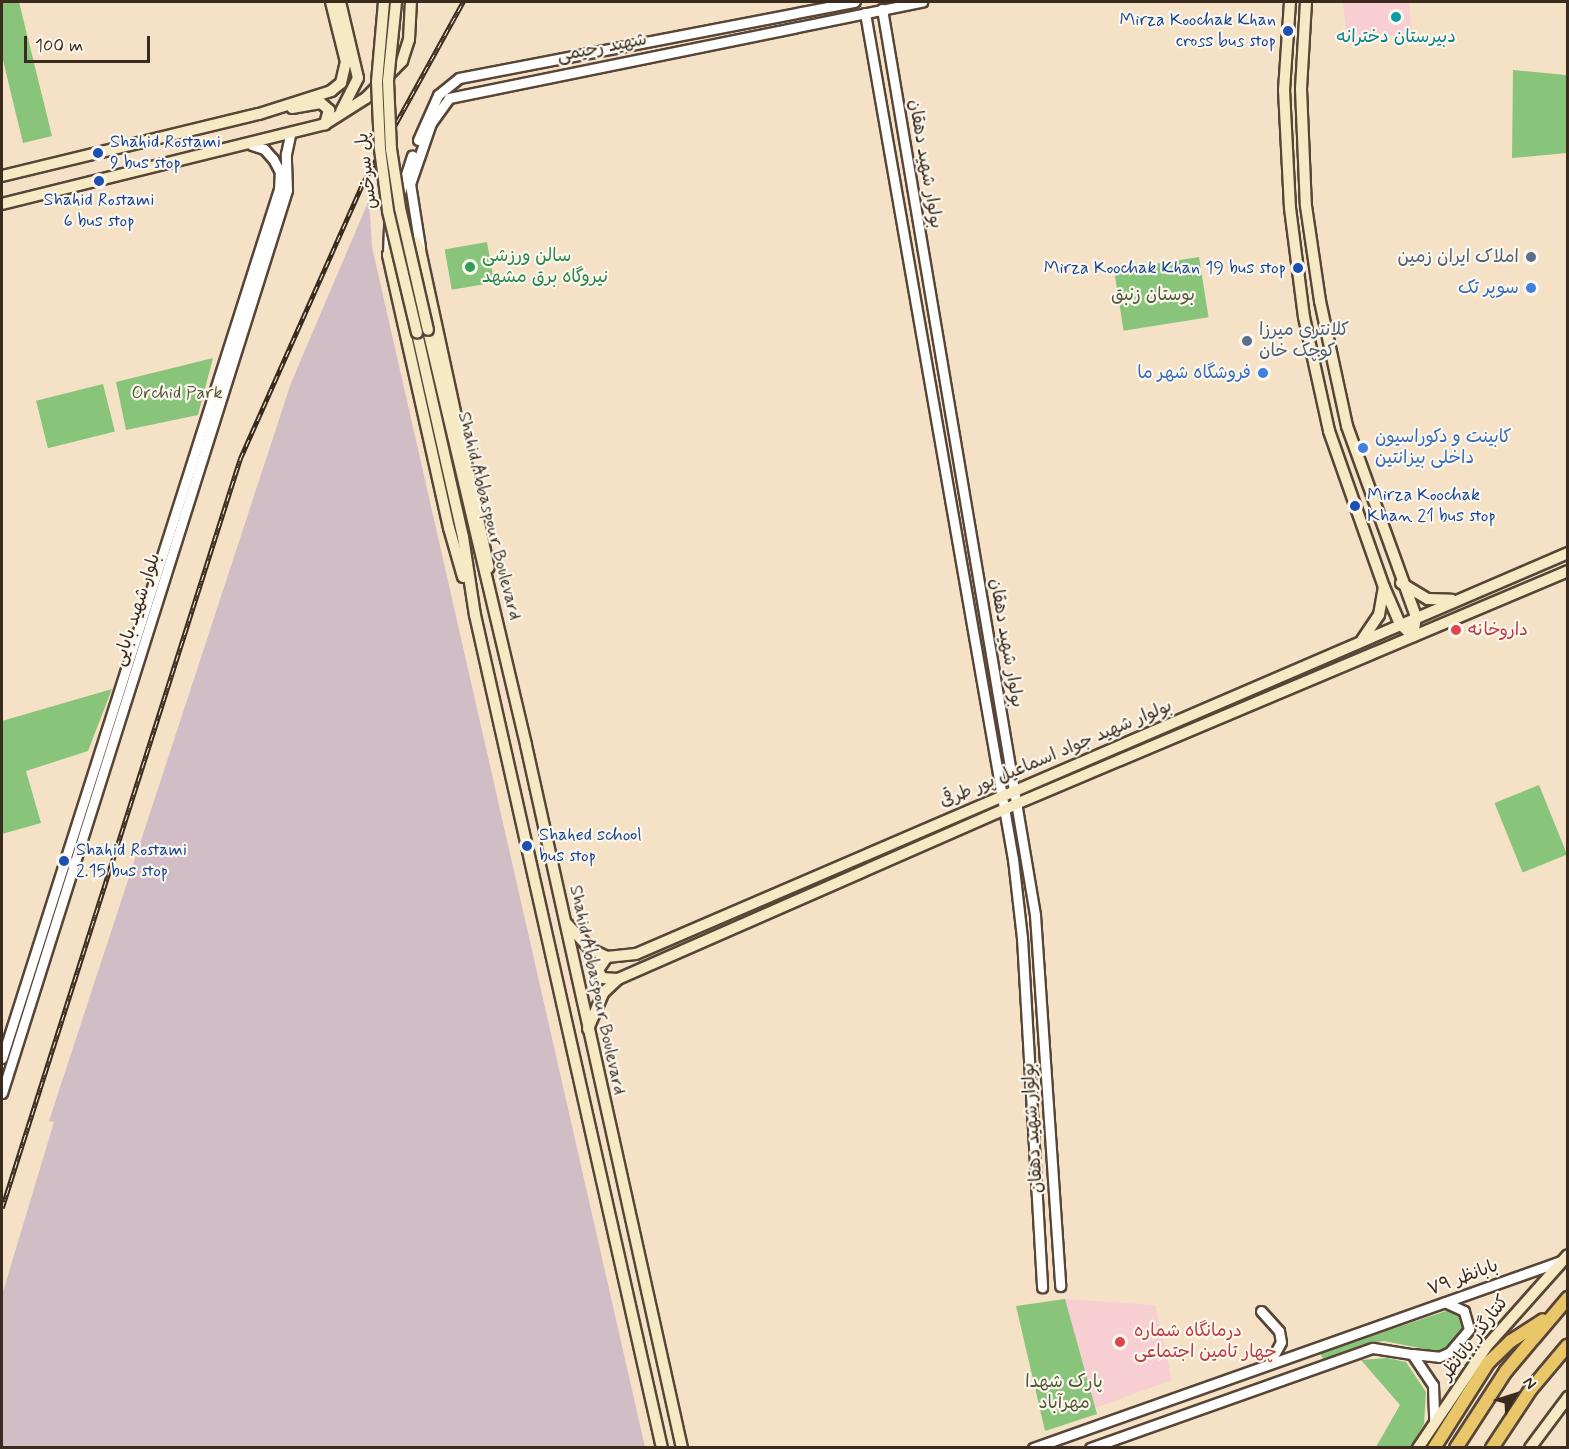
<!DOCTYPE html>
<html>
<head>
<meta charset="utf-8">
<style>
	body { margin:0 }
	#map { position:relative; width:1569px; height:1449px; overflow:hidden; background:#f5e1c6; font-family:Mynerve,"Playpen Sans Arabic",sans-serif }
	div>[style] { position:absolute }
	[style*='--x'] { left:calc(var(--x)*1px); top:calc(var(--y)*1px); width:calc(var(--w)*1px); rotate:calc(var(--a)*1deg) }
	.built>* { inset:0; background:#f7cfd3 }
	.industrial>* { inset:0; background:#d2bdc7 }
	.green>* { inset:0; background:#88c57b; transform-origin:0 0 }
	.roads { filter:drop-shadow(2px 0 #574537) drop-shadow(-2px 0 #574537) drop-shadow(0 2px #574537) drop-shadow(0 -2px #574537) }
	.tertiary>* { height:9px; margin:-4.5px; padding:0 4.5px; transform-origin:4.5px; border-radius:4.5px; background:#fff }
	.secondary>* { height:10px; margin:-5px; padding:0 5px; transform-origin:5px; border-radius:5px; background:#f6e9c3 }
	.trunk>* { height:12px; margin:-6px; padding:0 6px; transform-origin:6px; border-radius:6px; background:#e9c769 }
	.rail>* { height:4.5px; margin-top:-2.25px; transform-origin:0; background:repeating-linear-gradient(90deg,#fbf7ec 0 7px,#3b2a1e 0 14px); box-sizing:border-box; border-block:2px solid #3b2a1e }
	.bridges { filter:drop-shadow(2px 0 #574537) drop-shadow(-2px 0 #574537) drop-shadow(0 2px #574537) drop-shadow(0 -2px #574537) }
	.secondary-bridge>* { height:10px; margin:-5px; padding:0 5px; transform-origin:5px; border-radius:5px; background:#f6e9c3 }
	.dots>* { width:16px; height:16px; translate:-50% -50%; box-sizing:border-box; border:3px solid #fbf7ec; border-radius:50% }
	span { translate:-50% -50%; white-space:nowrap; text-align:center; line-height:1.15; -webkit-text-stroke:4.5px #fbf7ec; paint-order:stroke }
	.transit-label { font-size:18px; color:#164399 }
	.right { translate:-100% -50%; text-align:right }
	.left { translate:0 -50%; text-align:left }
	.culture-label { font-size:18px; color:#0d838f }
	.street-label { font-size:18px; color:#3b2a1e }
	.leisure-label { font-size:18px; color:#27864d }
	.service-label { font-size:18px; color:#4e5e75 }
	.shop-label { font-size:18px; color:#366cbe }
	.park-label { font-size:18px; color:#52583a }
	.health-label { font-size:18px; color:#be3a42 }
	.frame { position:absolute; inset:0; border:3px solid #3b2a1e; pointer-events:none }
	.north { position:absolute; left:1485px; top:1365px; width:60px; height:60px; -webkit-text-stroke:4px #fbf7ec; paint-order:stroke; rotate:51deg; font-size:16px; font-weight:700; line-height:24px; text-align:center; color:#3b2a1e }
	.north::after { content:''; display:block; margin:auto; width:21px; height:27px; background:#3b2a1e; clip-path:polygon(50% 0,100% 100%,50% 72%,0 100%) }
	.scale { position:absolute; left:24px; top:36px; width:126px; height:27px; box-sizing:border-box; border:3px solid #3b2a1e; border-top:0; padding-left:8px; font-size:18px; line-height:21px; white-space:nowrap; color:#3b2a1e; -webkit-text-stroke:4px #fbf7ec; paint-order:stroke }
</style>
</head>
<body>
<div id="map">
	<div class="built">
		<i style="clip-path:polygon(1343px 2px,1409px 2px,1412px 34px,1347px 42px)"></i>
		<i style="clip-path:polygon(1065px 1299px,1155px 1305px,1172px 1380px,1095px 1408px)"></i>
	</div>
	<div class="industrial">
		<i style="clip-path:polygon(369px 200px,372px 247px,645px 1447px,2px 1447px,2px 1295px,54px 1122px,49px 1121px,291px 383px)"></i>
	</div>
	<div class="green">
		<i style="clip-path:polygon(2px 2px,19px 2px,52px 136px,23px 143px,2px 56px)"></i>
		<i style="clip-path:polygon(1513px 70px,1566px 75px,1567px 153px,1512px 158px)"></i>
		<i style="left:487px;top:242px;width:41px;height:43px;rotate:80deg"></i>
		<i style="left:1199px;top:257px;width:61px;height:86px;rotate:81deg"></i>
		<i style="clip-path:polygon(213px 358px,198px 415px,126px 430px,116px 382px)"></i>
		<i style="left:103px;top:384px;width:49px;height:69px;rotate:76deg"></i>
		<i style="clip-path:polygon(112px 689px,88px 751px,26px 771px,41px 823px,2px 834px,2px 721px)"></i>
		<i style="left:1539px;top:785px;width:75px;height:48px;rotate:68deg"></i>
		<i style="clip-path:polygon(1065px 1299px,1097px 1414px,1045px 1431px,1016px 1306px)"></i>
		<i style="clip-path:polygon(1449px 1310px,1461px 1314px,1464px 1326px,1449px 1347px,1440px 1352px,1384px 1341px,1368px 1343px,1323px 1359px,1320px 1353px)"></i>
		<i style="clip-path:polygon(1387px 1358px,1406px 1362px,1426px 1392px,1424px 1424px,1411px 1447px,1376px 1447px,1400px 1405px,1361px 1360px)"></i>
	</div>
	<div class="roads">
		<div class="tertiary">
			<i style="--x:882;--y:9;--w:919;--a:80.41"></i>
			<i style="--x:1035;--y:915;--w:372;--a:86.1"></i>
			<i style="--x:865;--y:13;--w:859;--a:80.08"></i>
			<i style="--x:1013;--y:859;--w:80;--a:83.5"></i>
			<i style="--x:1022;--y:938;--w:350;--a:86.7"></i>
			<i style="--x:418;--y:140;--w:49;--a:-66"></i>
			<i style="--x:438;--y:95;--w:27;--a:-39"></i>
			<i style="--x:459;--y:78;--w:403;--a:-10.9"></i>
			<i style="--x:420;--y:247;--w:64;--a:-99"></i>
			<i style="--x:410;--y:184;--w:65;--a:-71"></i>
			<i style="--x:431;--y:123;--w:31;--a:-54"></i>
			<i style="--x:449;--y:98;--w:483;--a:-11.5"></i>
			<i style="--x:388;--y:255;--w:28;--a:-88"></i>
			<i style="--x:389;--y:227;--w:75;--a:-72.1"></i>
			<i style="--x:2;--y:1058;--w:912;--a:-72.32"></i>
			<i style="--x:279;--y:189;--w:17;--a:-87"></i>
			<i style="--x:280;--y:172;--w:15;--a:-118"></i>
			<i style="--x:273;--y:159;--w:13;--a:-132"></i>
			<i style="--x:264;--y:149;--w:13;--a:-162"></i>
			<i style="--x:2;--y:1093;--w:947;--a:-72.48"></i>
			<i style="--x:287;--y:190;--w:36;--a:-92"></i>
			<i style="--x:286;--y:154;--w:19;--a:-78"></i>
			<i style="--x:1261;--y:1311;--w:27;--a:48"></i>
			<i style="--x:1279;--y:1331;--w:11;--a:80"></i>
			<i style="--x:1281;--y:1342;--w:25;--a:119"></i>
			<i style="--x:1412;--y:1354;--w:27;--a:6"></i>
			<i style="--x:1439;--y:1357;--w:12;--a:-24"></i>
			<i style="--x:1450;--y:1352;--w:30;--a:-50"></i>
			<i style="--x:1469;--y:1329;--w:19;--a:-106"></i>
			<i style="--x:1464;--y:1311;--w:21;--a:-155"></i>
			<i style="--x:1033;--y:1448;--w:560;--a:-19.5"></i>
			<i style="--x:1090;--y:1448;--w:300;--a:-19.5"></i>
			<i style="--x:1373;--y:1348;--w:39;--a:9"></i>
			<i style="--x:1412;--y:1354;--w:37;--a:56"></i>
			<i style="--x:1433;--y:1385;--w:37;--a:88"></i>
		</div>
		<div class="secondary">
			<i style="--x:340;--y:2;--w:78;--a:76.7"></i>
			<i style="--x:358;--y:78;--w:37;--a:117"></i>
			<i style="--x:1290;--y:2;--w:88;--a:93.9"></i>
			<i style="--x:1284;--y:90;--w:118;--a:87.1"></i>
			<i style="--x:1290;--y:208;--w:110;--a:82.7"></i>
			<i style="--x:1304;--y:317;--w:117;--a:77.6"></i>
			<i style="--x:1329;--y:431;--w:165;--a:70.6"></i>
			<i style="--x:1384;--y:587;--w:40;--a:66.6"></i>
			<i style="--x:1400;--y:624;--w:18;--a:43"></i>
			<i style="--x:1306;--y:2;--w:87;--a:93.3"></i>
			<i style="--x:1301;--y:89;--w:117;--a:87.6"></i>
			<i style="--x:1306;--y:206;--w:96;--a:81.6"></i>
			<i style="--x:1320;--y:301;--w:128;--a:77.8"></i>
			<i style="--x:1347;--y:426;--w:203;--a:70.1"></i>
			<i style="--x:1416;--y:617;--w:19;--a:99"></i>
			<i style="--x:292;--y:108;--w:29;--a:-10"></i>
			<i style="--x:321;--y:103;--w:11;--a:41"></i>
			<i style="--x:329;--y:110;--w:15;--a:106"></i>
			<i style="--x:2;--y:176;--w:264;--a:-13.6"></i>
			<i style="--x:259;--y:114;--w:76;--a:-17.7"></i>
			<i style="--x:331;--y:91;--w:13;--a:-39"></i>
			<i style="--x:341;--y:83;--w:22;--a:-77"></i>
			<i style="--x:346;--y:62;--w:62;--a:-104"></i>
			<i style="--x:2;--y:204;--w:333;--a:-13.9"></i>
			<i style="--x:325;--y:124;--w:49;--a:-32.4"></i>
			<i style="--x:366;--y:98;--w:52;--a:-45.8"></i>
			<i style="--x:402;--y:61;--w:23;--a:-72"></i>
			<i style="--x:409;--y:39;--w:37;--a:-87"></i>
			<i style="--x:428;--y:330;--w:426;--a:76.7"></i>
			<i style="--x:526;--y:745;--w:720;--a:77.49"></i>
			<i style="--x:417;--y:333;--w:209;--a:77.3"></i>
			<i style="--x:463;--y:537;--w:79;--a:81.3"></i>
			<i style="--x:475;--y:615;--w:854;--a:77.35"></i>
			<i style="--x:463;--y:577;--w:51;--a:-105.9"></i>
			<i style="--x:449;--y:528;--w:280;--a:-102.6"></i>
			<i style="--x:388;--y:255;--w:19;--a:-54"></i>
			<i style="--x:399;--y:240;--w:15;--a:4"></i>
			<i style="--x:414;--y:241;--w:11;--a:56"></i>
			<i style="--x:420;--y:250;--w:325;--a:77.8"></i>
			<i style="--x:1401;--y:583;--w:31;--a:31"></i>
			<i style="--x:1428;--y:599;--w:24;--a:2"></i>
			<i style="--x:1362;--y:640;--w:30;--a:-56"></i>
			<i style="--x:1379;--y:615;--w:28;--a:-80"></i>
			<i style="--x:567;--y:924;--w:34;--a:47"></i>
			<i style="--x:590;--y:949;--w:19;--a:25"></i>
			<i style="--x:607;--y:957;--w:29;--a:-6"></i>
			<i style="--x:636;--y:954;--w:1015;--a:-23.28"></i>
			<i style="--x:607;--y:957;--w:16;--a:125"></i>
			<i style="--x:598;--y:970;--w:9;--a:63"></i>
			<i style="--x:602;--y:978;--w:15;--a:4"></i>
			<i style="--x:588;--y:1029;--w:39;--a:-67"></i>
			<i style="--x:603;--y:993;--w:21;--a:-43"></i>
			<i style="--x:618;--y:979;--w:435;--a:-23.7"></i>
			<i style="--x:1016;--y:804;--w:599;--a:-22.88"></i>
			<i style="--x:1418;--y:1448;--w:122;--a:-56"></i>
			<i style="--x:1486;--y:1347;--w:123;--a:-48.3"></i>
			<i style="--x:1530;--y:1448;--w:64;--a:-53.3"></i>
		</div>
		<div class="trunk">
			<i style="--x:1434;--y:1448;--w:101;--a:-57.6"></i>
			<i style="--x:1488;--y:1363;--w:32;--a:-44"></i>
			<i style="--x:1511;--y:1341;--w:38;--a:-33"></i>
			<i style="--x:1456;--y:1448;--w:92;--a:-57"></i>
			<i style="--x:1506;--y:1371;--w:96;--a:-49.7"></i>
			<i style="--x:1492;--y:1448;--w:71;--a:-56.5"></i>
			<i style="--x:1531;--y:1389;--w:57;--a:-49.9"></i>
		</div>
	</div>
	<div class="rail">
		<i style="--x:2;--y:1208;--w:786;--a:-72.37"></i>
		<i style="--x:240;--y:459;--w:302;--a:-66"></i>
		<i style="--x:363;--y:183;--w:207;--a:-61.1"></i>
	</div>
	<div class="bridges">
		<div class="secondary-bridge">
			<i style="--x:384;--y:2;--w:80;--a:95"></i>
			<i style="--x:377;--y:82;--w:67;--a:87.4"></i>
			<i style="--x:380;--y:149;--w:63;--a:82.6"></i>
			<i style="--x:388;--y:211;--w:125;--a:76.6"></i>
			<i style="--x:396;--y:2;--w:79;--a:95.8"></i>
			<i style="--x:388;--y:81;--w:68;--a:87.5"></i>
			<i style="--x:391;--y:149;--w:60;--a:81.3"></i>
			<i style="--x:400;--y:208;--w:125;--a:77.1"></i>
		</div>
	</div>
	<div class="dots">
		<i style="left:1396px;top:17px;background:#0f9aa8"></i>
		<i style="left:1288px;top:31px;background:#1a4fb4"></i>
		<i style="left:98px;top:153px;background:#1a4fb4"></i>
		<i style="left:99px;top:181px;background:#1a4fb4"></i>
		<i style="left:1531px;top:257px;background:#5c6f8a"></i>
		<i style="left:470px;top:267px;background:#2e9e5b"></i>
		<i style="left:1298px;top:268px;background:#1a4fb4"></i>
		<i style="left:1531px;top:288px;background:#3f7fe0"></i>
		<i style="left:1247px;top:341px;background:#5c6f8a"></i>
		<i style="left:1263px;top:373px;background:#3f7fe0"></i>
		<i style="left:1363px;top:448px;background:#3f7fe0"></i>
		<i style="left:1355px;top:506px;background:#1a4fb4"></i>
		<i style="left:1456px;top:630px;background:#e0444e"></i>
		<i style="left:527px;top:846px;background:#1a4fb4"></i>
		<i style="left:64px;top:861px;background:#1a4fb4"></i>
		<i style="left:1120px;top:1342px;background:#e0444e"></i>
	</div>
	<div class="transit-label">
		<span class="right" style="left:1276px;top:31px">Mirza Koochak Khan<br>cross bus stop</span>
		<span class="left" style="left:110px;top:153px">Shahid Rostami<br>9 bus stop</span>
		<span style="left:99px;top:211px">Shahid Rostami<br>6 bus stop</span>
		<span class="right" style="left:1286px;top:268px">Mirza Koochak Khan 19 bus stop</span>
		<span class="left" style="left:1367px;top:506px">Mirza Koochak<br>Khan 21 bus stop</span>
		<span class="left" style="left:539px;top:846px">Shahed school<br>bus stop</span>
		<span class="left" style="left:76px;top:861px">Shahid Rostami<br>2.15 bus stop</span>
	</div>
	<div class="culture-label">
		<span style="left:1396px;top:37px">دبیرستان دخترانه</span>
	</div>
	<div class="street-label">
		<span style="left:602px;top:48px;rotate:-11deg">شهید رحیمی</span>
		<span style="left:925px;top:164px;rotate:80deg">بولوار شهید دهقان</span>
		<span style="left:367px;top:171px;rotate:-97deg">پل سرخس</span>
		<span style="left:489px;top:516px;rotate:76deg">Shahid Abbaspour Boulevard</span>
		<span style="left:137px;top:610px;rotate:-72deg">بلوار شهید بابایی</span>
		<span style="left:1006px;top:643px;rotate:80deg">بولوار شهید دهقان</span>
		<span style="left:1056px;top:754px;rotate:-23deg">بولوار شهید جواد اسماعیل پور طرقی</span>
		<span style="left:597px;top:990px;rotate:78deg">Shahid Abbaspour Boulevard</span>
		<span style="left:1033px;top:1128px;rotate:-94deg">بولوار شهید دهقان</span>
		<span style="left:1463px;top:1278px;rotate:-20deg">بابانظر ۷۹</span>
		<span style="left:1475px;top:1338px;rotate:-53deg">کنتارگذر بابانظر</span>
	</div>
	<div class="leisure-label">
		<span class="left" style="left:482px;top:267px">سالن ورزشی<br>نیروگاه برق مشهد</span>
	</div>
	<div class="service-label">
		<span class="right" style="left:1519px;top:257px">املاک ایران زمین</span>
		<span class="left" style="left:1259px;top:341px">کلانتری میرزا<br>کوچک خان</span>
	</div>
	<div class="shop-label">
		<span class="right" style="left:1519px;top:288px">سوپر تک</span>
		<span class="right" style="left:1251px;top:373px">فروشگاه شهر ما</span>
		<span class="left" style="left:1375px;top:448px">کابینت و دکوراسیون<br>داخلی بیزانتین</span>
	</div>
	<div class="park-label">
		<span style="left:1153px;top:295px">بوستان زنبق</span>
		<span style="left:177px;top:393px">Orchid Park</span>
		<span style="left:1064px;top:1393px">پارک شهدا<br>مهرآباد</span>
	</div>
	<div class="health-label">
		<span class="left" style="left:1468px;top:630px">داروخانه</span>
		<span class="left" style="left:1134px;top:1342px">درمانگاه شماره<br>چهار تامین اجتماعی</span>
	</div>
	<div class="frame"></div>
	<div class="north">N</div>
	<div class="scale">100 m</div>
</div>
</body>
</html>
